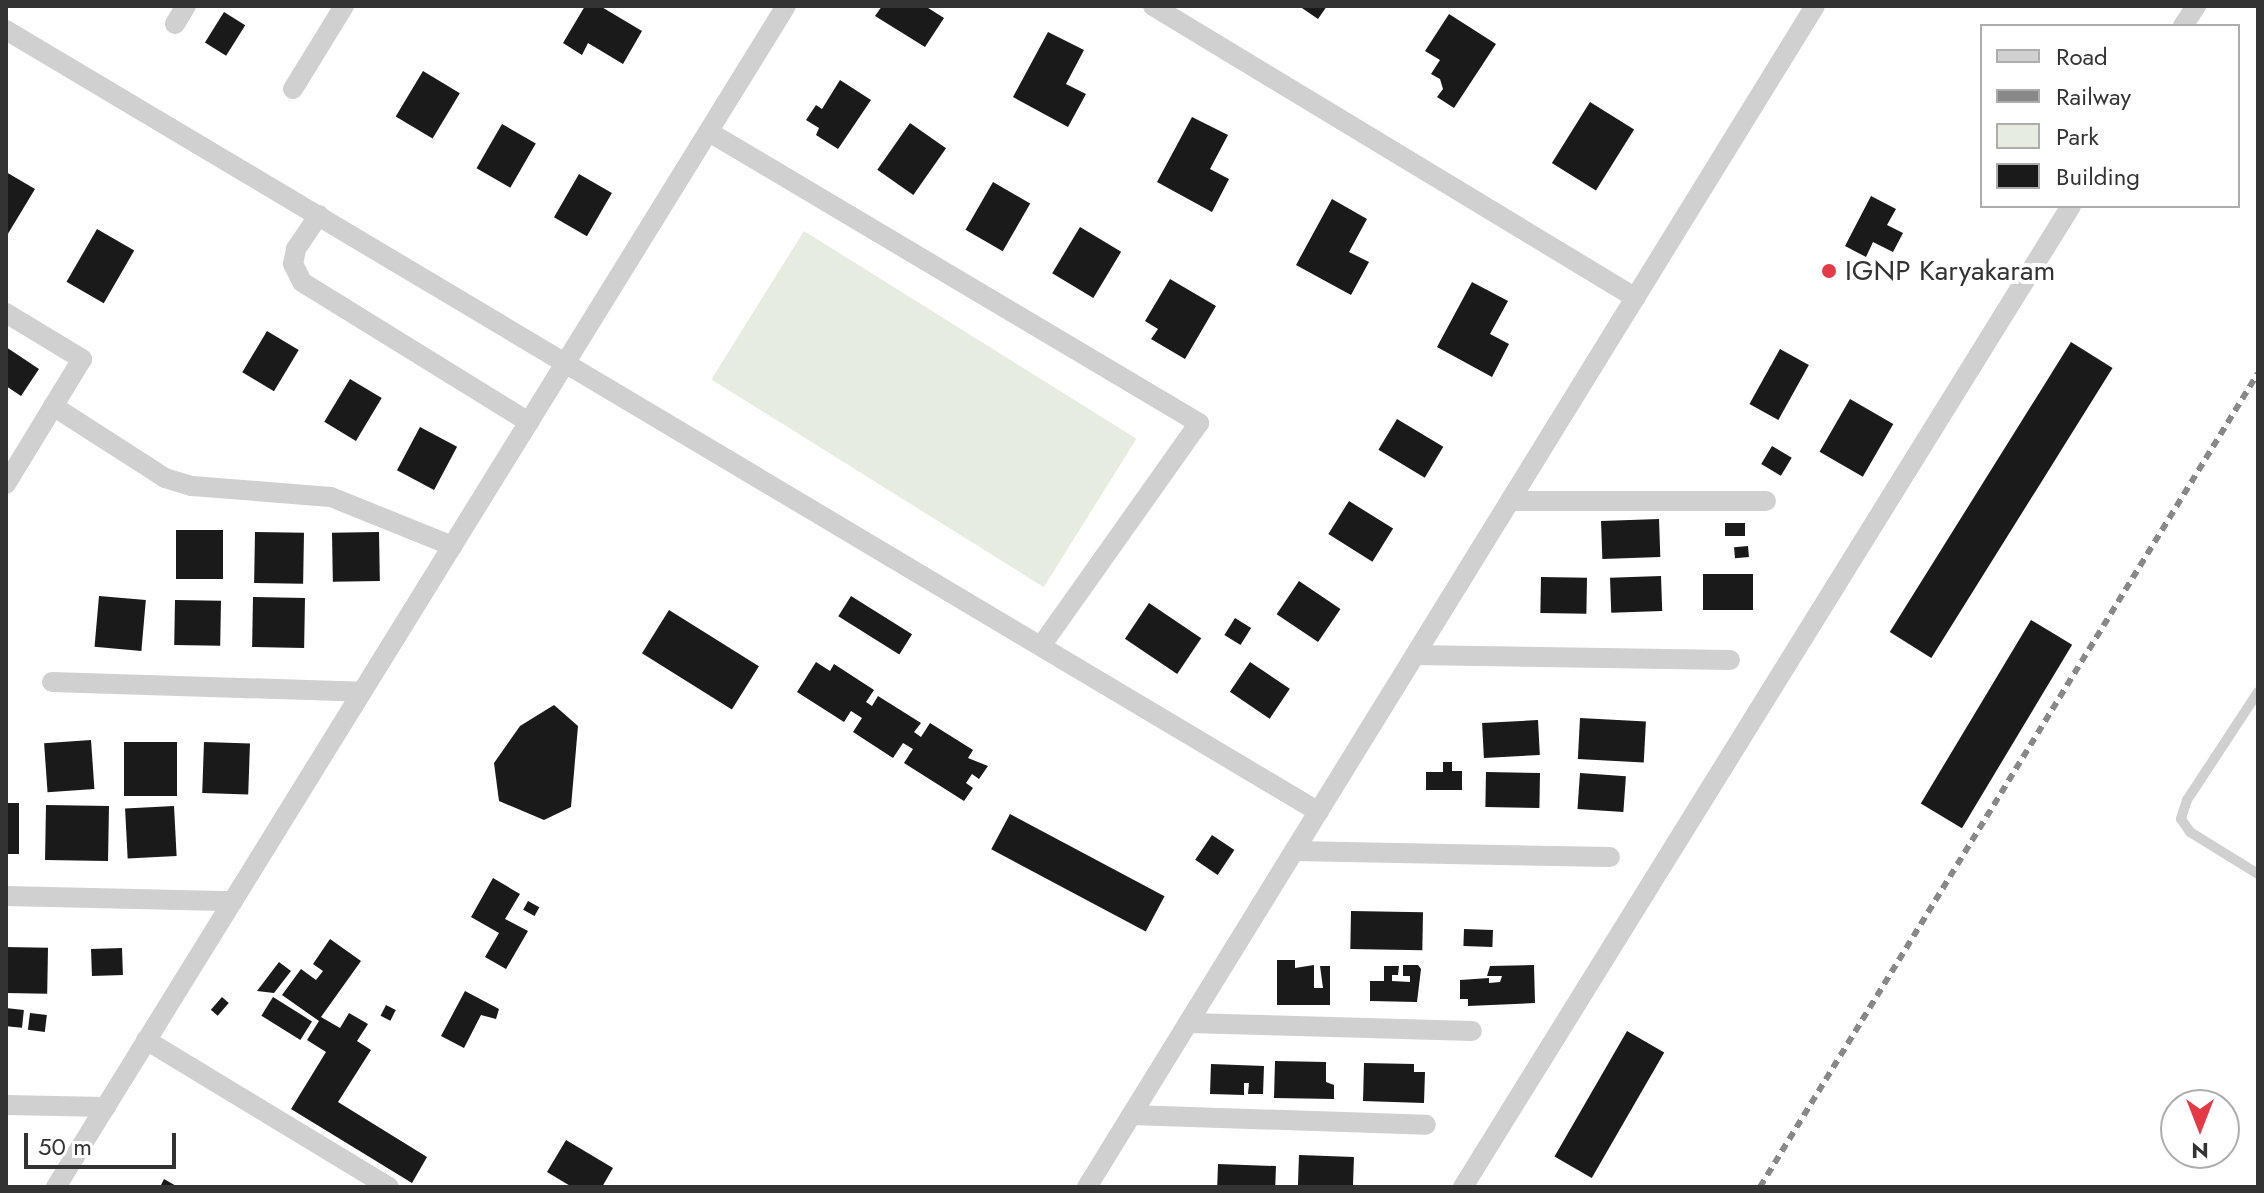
<!DOCTYPE html>
<html>
<head>
<meta charset="utf-8">
<style>
	body { margin:0 }
	#map { position:relative; width:2264px; height:1193px; overflow:hidden; background:#fff; font-family:Jost,sans-serif }
	div>[style] { position:absolute }
	[style*='--x'] { left:calc(var(--x)*1px); top:calc(var(--y)*1px); width:calc(var(--w)*1px); rotate:calc(var(--a)*1deg) }
	.green>* { inset:0; background:#e6ecdf; transform-origin:0 0 }
	.building>* { inset:0; background:#1a1a1a; transform-origin:0 0 }
	.service>* { height:10px; margin:-5px; padding:0 5px; transform-origin:5px; border-radius:5px; background:#d0d0d0 }
	.minor>* { height:20px; margin:-10px; padding:0 10px; transform-origin:10px; border-radius:10px; background:#d0d0d0 }
	.rail>* { height:6px; margin-top:-3px; transform-origin:0; background:repeating-linear-gradient(90deg,#888 0 8px,transparent 0 14px) }
	.dots>* { width:22px; height:22px; translate:-50% -50%; box-sizing:border-box; border:4px solid #fff; border-radius:50% }
	span { translate:-50% -50%; white-space:nowrap; text-align:center; line-height:1.15; -webkit-text-stroke:8px #fff; paint-order:stroke }
	.poi-label { font-size:28px; color:#333 }
	.left { translate:0 -50%; text-align:left }
	.frame { position:absolute; inset:0; border:8px solid #333; pointer-events:none }
	.legend { position:absolute; left:1980px; top:24px; width:260px; height:184px; box-sizing:border-box; background:#fff; border:2px solid #adadad; margin:0; padding:10px 14px; list-style:none; font-size:24px; color:#333 }
	.legend li { display:flex; align-items:center; gap:16px; height:40px }
	.legend b { width:40px; border:2px solid #adadad }
	.north { position:absolute; left:2160px; top:1089px; width:80px; height:80px; box-sizing:border-box; background:#fff; border:2px solid #adadad; border-radius:50%; rotate:180deg; font-size:22px; font-weight:700; line-height:32px; text-align:center; color:#333 }
	.north::after { content:''; display:block; margin:auto; width:28px; height:36px; background:#e63946; clip-path:polygon(50% 0,100% 100%,50% 72%,0 100%) }
	.scale { position:absolute; left:24px; top:1133px; width:152px; height:36px; box-sizing:border-box; border:4px solid #333; border-top:0; padding-left:10px; font-size:24px; line-height:28px; white-space:nowrap; color:#333; -webkit-text-stroke:6px #fff; paint-order:stroke }
</style>
</head>
<body>
<div id="map">
	<div class="green">
		<i style="left:804px;top:231px;width:392px;height:175px;rotate:32deg"></i>
	</div>
	<div class="building">
		<i style="clip-path:polygon(585px 6px,600px 6px,642px 31px,623px 64px,588px 43px,582px 55px,563px 43px)"></i>
		<i style="clip-path:polygon(882px 6px,925px 6px,944px 18px,925px 47px,875px 16px)"></i>
		<i style="clip-path:polygon(1299px 6px,1327px 6px,1318px 19px)"></i>
		<i style="left:224px;top:12px;width:25px;height:36px;rotate:32deg"></i>
		<i style="clip-path:polygon(1449px 14px,1496px 44px,1454px 108px,1437px 97px,1443px 89px,1440px 79px,1431px 74px,1440px 60px,1425px 51px)"></i>
		<i style="clip-path:polygon(1048px 32px,1084px 50px,1066px 84px,1086px 94px,1068px 127px,1013px 97px)"></i>
		<i style="left:423px;top:71px;width:43px;height:53px;rotate:31deg"></i>
		<i style="clip-path:polygon(840px 80px,871px 100px,838px 149px,816px 135px,819px 128px,806px 120px,816px 105px,822px 109px)"></i>
		<i style="left:1590px;top:102px;width:52px;height:72px;rotate:32deg"></i>
		<i style="clip-path:polygon(1192px 117px,1228px 135px,1210px 169px,1229px 179px,1212px 212px,1157px 182px)"></i>
		<i style="left:910px;top:123px;width:44px;height:57px;rotate:35deg"></i>
		<i style="left:502px;top:124px;width:39px;height:51px;rotate:30deg"></i>
		<i style="clip-path:polygon(6px 172px,35px 189px,6px 237px)"></i>
		<i style="left:579px;top:174px;width:38px;height:50px;rotate:30deg"></i>
		<i style="left:993px;top:182px;width:43px;height:55px;rotate:30deg"></i>
		<i style="clip-path:polygon(1871px 196px,1896px 209px,1887px 225px,1903px 233px,1893px 252px,1873px 242px,1866px 257px,1845px 246px)"></i>
		<i style="clip-path:polygon(1332px 199px,1367px 219px,1349px 252px,1369px 262px,1351px 295px,1296px 265px)"></i>
		<i style="left:1080px;top:227px;width:48px;height:54px;rotate:31deg"></i>
		<i style="left:97px;top:229px;width:43px;height:61px;rotate:30deg"></i>
		<i style="clip-path:polygon(1170px 279px,1216px 306px,1185px 359px,1151px 339px,1158px 329px,1145px 321px)"></i>
		<i style="clip-path:polygon(1472px 282px,1508px 301px,1490px 334px,1509px 344px,1492px 377px,1437px 347px)"></i>
		<i style="left:267px;top:331px;width:37px;height:48px;rotate:31deg"></i>
		<i style="left:2071px;top:342px;width:49px;height:342px;rotate:32deg"></i>
		<i style="clip-path:polygon(6px 347px,39px 369px,21px 396px,6px 386px)"></i>
		<i style="left:1780px;top:349px;width:33px;height:63px;rotate:29deg"></i>
		<i style="left:350px;top:379px;width:37px;height:50px;rotate:31deg"></i>
		<i style="left:1850px;top:399px;width:50px;height:61px;rotate:30deg"></i>
		<i style="left:1397px;top:419px;width:54px;height:36px;rotate:31deg"></i>
		<i style="left:420px;top:427px;width:42px;height:49px;rotate:28deg"></i>
		<i style="left:1772px;top:446px;width:23px;height:21px;rotate:31deg"></i>
		<i style="left:1349px;top:501px;width:52px;height:39px;rotate:32deg"></i>
		<i style="left:1659px;top:519px;width:38px;height:58px;rotate:88deg"></i>
		<i style="left:1725px;top:523px;width:20px;height:13px"></i>
		<i style="left:176px;top:530px;width:47px;height:49px"></i>
		<i style="left:255px;top:532px;width:49px;height:51px;rotate:1deg"></i>
		<i style="left:379px;top:532px;width:49px;height:47px;rotate:89deg"></i>
		<i style="left:1748px;top:546px;width:11px;height:14px;rotate:85deg"></i>
		<i style="left:1703px;top:574px;width:50px;height:36px"></i>
		<i style="left:1661px;top:576px;width:35px;height:51px;rotate:88deg"></i>
		<i style="left:1541px;top:577px;width:46px;height:36px;rotate:1deg"></i>
		<i style="left:1299px;top:581px;width:50px;height:40px;rotate:34deg"></i>
		<i style="left:99px;top:596px;width:47px;height:51px;rotate:5deg"></i>
		<i style="left:851px;top:596px;width:72px;height:24px;rotate:32deg"></i>
		<i style="left:253px;top:597px;width:52px;height:50px;rotate:1deg"></i>
		<i style="left:175px;top:600px;width:46px;height:45px;rotate:1deg"></i>
		<i style="left:1149px;top:603px;width:63px;height:43px;rotate:34deg"></i>
		<i style="left:669px;top:610px;width:106px;height:51px;rotate:32deg"></i>
		<i style="left:1235px;top:618px;width:19px;height:20px;rotate:32deg"></i>
		<i style="left:2031px;top:620px;width:48px;height:214px;rotate:31deg"></i>
		<i style="clip-path:polygon(816px 662px,830px 671px,834px 664px,874px 690px,866px 702px,872px 706px,878px 696px,921px 723px,914px 732px,921px 737px,930px 723px,973px 750px,968px 758px,988px 766px,979px 779px,972px 774px,966px 783px,973px 788px,964px 801px,904px 763px,913px 749px,903px 743px,893px 758px,853px 732px,862px 718px,851px 711px,844px 722px,797px 692px)"></i>
		<i style="left:1250px;top:662px;width:48px;height:36px;rotate:34deg"></i>
		<i style="clip-path:polygon(554px 705px,578px 726px,571px 807px,544px 820px,499px 801px,494px 763px,520px 726px)"></i>
		<i style="left:1580px;top:718px;width:66px;height:41px;rotate:3deg"></i>
		<i style="left:1538px;top:720px;width:35px;height:56px;rotate:87deg"></i>
		<i style="left:91px;top:740px;width:49px;height:47px;rotate:86deg"></i>
		<i style="left:124px;top:742px;width:53px;height:54px"></i>
		<i style="left:204px;top:742px;width:46px;height:51px;rotate:2deg"></i>
		<i style="clip-path:polygon(1443px 762px,1452px 762px,1452px 771px,1462px 771px,1462px 790px,1426px 790px,1426px 772px,1443px 772px)"></i>
		<i style="left:1486px;top:772px;width:54px;height:35px;rotate:1deg"></i>
		<i style="left:1580px;top:773px;width:46px;height:36px;rotate:4deg"></i>
		<i style="left:6px;top:803px;width:13px;height:51px"></i>
		<i style="left:46px;top:805px;width:63px;height:55px;rotate:1deg"></i>
		<i style="left:174px;top:806px;width:50px;height:49px;rotate:87deg"></i>
		<i style="left:1010px;top:814px;width:175px;height:40px;rotate:28deg"></i>
		<i style="left:1212px;top:835px;width:27px;height:30px;rotate:34deg"></i>
		<i style="clip-path:polygon(493px 878px,520px 894px,505px 919px,528px 931px,506px 969px,485px 957px,499px 933px,471px 917px)"></i>
		<i style="left:528px;top:901px;width:13px;height:10px;rotate:29deg"></i>
		<i style="left:1351px;top:911px;width:72px;height:38px;rotate:1deg"></i>
		<i style="left:1464px;top:929px;width:29px;height:17px;rotate:2deg"></i>
		<i style="clip-path:polygon(330px 939px,361px 961px,321px 1017px,340px 1028px,349px 1013px,368px 1024px,357px 1041px,371px 1050px,338px 1102px,427px 1157px,412px 1183px,291px 1109px,326px 1052px,307px 1040px,319px 1021px,282px 995px,301px 969px,316px 980px,323px 971px,313px 964px)"></i>
		<i style="left:6px;top:947px;width:42px;height:46px;rotate:1deg"></i>
		<i style="left:122px;top:948px;width:27px;height:31px;rotate:88deg"></i>
		<i style="clip-path:polygon(1277px 960px,1295px 960px,1295px 968px,1314px 965px,1314px 988px,1323px 988px,1320px 966px,1330px 966px,1330px 1005px,1277px 1005px)"></i>
		<i style="clip-path:polygon(279px 962px,291px 971px,274px 993px,257px 991px)"></i>
		<i style="clip-path:polygon(1403px 965px,1418px 965px,1421px 969px,1417px 1002px,1370px 1001px,1370px 981px,1384px 981px,1384px 966px,1399px 966px,1398px 975px,1392px 975px,1392px 981px,1410px 982px,1410px 976px,1403px 976px)"></i>
		<i style="clip-path:polygon(1534px 965px,1535px 1003px,1468px 1006px,1468px 999px,1460px 999px,1460px 980px,1489px 978px,1489px 983px,1500px 982px,1502px 976px,1487px 976px,1490px 966px)"></i>
		<i style="clip-path:polygon(465px 991px,499px 1009px,496px 1019px,481px 1015px,464px 1048px,441px 1036px)"></i>
		<i style="left:222px;top:997px;width:9px;height:17px;rotate:41deg"></i>
		<i style="left:273px;top:997px;width:46px;height:22px;rotate:32deg"></i>
		<i style="left:386px;top:1005px;width:11px;height:12px;rotate:27deg"></i>
		<i style="left:6px;top:1008px;width:18px;height:18px;rotate:6deg"></i>
		<i style="left:30px;top:1013px;width:17px;height:17px;rotate:7deg"></i>
		<i style="left:1627px;top:1031px;width:43px;height:145px;rotate:30deg"></i>
		<i style="clip-path:polygon(1275px 1061px,1326px 1062px,1326px 1082px,1334px 1085px,1334px 1099px,1274px 1098px)"></i>
		<i style="clip-path:polygon(1364px 1063px,1414px 1064px,1414px 1072px,1425px 1072px,1424px 1103px,1363px 1101px)"></i>
		<i style="clip-path:polygon(1211px 1064px,1264px 1066px,1263px 1094px,1248px 1094px,1249px 1083px,1244px 1083px,1244px 1095px,1210px 1094px)"></i>
		<i style="clip-path:polygon(566px 1140px,613px 1168px,602px 1187px,572px 1187px,547px 1172px)"></i>
		<i style="left:1299px;top:1155px;width:55px;height:32px;rotate:2deg"></i>
		<i style="left:1218px;top:1164px;width:58px;height:23px;rotate:2deg"></i>
		<i style="clip-path:polygon(164px 1179px,178px 1187px,160px 1187px)"></i>
	</div>
	<div class="service">
		<i style="--x:2258;--y:692;--w:129;--a:123.3"></i>
		<i style="--x:2187;--y:800;--w:20;--a:108"></i>
		<i style="--x:2181;--y:819;--w:16;--a:55"></i>
		<i style="--x:2190;--y:832;--w:80;--a:31.7"></i>
	</div>
	<div class="minor">
		<i style="--x:1153;--y:6;--w:564;--a:31.16"></i>
		<i style="--x:175;--y:24;--w:21;--a:-59"></i>
		<i style="--x:2183;--y:26;--w:24;--a:-57"></i>
		<i style="--x:6;--y:30;--w:1528;--a:30.78"></i>
		<i style="--x:293;--y:89;--w:97;--a:-58.4"></i>
		<i style="--x:709;--y:132;--w:570;--a:30.71"></i>
		<i style="--x:1199;--y:423;--w:273;--a:125.3"></i>
		<i style="--x:319;--y:215;--w:41;--a:124.1"></i>
		<i style="--x:296;--y:249;--w:15;--a:101"></i>
		<i style="--x:293;--y:264;--w:20;--a:63"></i>
		<i style="--x:302;--y:282;--w:267;--a:31.7"></i>
		<i style="--x:6;--y:313;--w:89;--a:31.2"></i>
		<i style="--x:82;--y:359;--w:146;--a:121.3"></i>
		<i style="--x:53;--y:406;--w:133;--a:32.7"></i>
		<i style="--x:165;--y:478;--w:28;--a:17"></i>
		<i style="--x:192;--y:486;--w:139;--a:4.5"></i>
		<i style="--x:331;--y:497;--w:131;--a:22"></i>
		<i style="--x:1510;--y:501;--w:256;--a:0"></i>
		<i style="--x:1415;--y:655;--w:315;--a:0.9"></i>
		<i style="--x:52;--y:682;--w:310;--a:1.8"></i>
		<i style="--x:1294;--y:851;--w:316;--a:1.1"></i>
		<i style="--x:6;--y:896;--w:227;--a:1.3"></i>
		<i style="--x:1188;--y:1023;--w:284;--a:1.6"></i>
		<i style="--x:146;--y:1040;--w:284;--a:31.2"></i>
		<i style="--x:6;--y:1105;--w:100;--a:1.1"></i>
		<i style="--x:1131;--y:1115;--w:295;--a:1.9"></i>
		<i style="--x:56;--y:1187;--w:1388;--a:-58.28"></i>
		<i style="--x:1087;--y:1187;--w:1387;--a:-58.35"></i>
		<i style="--x:1463;--y:1187;--w:1154;--a:-58.21"></i>
	</div>
	<div class="rail">
		<i style="--x:1760;--y:1187;--w:954;--a:-58.54"></i>
	</div>
	<div class="dots">
		<i style="left:1829px;top:271px;background:#e63946"></i>
	</div>
	<div class="poi-label">
		<span class="left" style="left:1845px;top:271px">IGNP Karyakaram</span>
	</div>
	<div class="frame"></div>
	<ul class="legend">
	<li><b style="height:10px;background:#d0d0d0"></b>Road</li>
	<li><b style="height:10px;background:#888"></b>Railway</li>
	<li><b style="height:22px;background:#e6ecdf"></b>Park</li>
	<li><b style="height:22px;background:#1a1a1a"></b>Building</li>
	</ul>
	<div class="north">N</div>
	<div class="scale">50 m</div>
</div>
</body>
</html>
